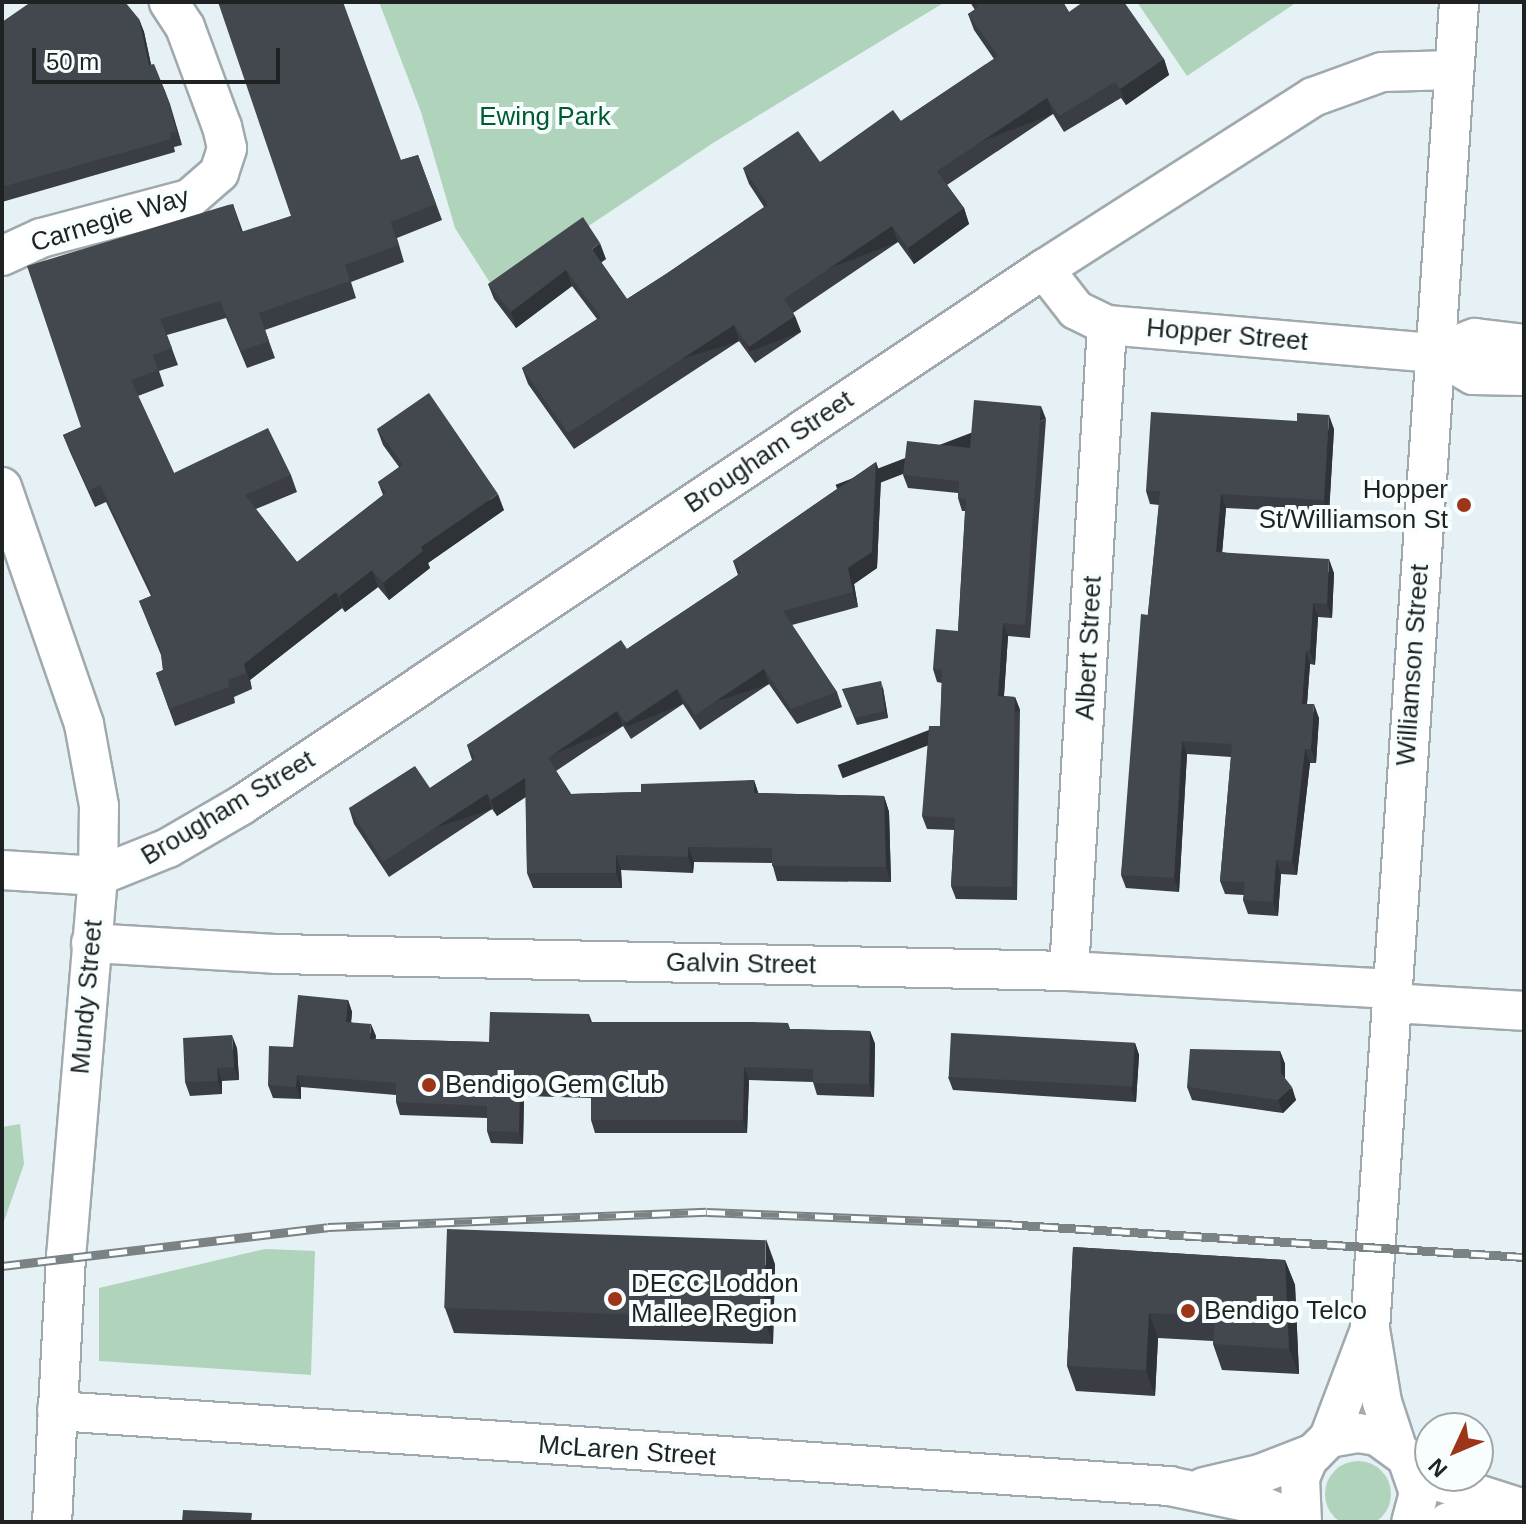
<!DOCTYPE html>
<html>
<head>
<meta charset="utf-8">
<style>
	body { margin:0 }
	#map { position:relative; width:1526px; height:1524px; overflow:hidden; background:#e6f1f5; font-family:Arial,sans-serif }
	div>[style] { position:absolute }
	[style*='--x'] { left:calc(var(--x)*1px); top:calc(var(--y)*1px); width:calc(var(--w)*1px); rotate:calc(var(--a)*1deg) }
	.green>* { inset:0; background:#afd3bb }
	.round { border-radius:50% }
	.roads { filter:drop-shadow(2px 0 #a0aaae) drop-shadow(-2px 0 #a0aaae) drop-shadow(0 2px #a0aaae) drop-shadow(0 -2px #a0aaae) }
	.minor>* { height:38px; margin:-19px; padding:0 19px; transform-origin:19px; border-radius:19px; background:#fff }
	.rail>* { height:9px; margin-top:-4.5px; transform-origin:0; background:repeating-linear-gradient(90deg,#f8fdfe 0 18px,#7b8284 0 36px); box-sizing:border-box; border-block:2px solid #7b8284 }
	.wall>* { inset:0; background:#3a3d43 }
	.shaded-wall>* { inset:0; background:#2f3237; transform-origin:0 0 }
	.building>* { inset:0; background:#43474e; transform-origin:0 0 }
	.dots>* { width:22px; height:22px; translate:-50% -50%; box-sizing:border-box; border:4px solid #f8fdfe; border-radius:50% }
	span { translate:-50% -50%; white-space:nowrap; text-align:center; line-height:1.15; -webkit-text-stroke:8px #f8fdfe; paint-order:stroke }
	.park-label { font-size:26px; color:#005b33 }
	.street-label { font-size:26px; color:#1e2223 }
	.poi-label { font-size:26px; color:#1e2223 }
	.right { translate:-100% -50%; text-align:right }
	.left { translate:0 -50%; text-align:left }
	.frame { position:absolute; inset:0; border:4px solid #1e2223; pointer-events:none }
	.north { position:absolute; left:1414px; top:1412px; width:80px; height:80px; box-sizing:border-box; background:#f8fdfe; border:2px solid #a1a5a6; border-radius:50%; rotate:226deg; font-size:22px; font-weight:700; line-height:32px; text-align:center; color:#1e2223 }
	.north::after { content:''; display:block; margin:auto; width:28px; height:36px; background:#9d3519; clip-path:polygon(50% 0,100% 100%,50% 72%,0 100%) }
	.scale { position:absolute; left:32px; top:48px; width:248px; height:36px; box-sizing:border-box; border:4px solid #1e2223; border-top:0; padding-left:10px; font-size:24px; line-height:28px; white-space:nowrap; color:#1e2223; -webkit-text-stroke:6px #f8fdfe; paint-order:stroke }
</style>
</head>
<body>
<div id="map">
	<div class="green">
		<i style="clip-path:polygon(379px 2px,945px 2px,713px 143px,494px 289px,455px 228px,421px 112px)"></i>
		<i style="clip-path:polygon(1137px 2px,1297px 2px,1187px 76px)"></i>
		<i style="clip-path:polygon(20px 1124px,24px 1164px,2px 1227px,2px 1127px)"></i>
		<i style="clip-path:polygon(265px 1249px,315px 1251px,311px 1375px,99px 1361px,99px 1288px)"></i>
		<i class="round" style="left:1325px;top:1461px;width:66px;height:66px"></i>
	</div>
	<div class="roads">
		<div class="minor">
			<i style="--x:2;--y:256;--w:43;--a:-24.8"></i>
			<i style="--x:41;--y:238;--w:153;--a:-14.8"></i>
			<i style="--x:189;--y:199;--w:40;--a:-41"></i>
			<i style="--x:219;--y:173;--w:26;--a:-72"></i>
			<i style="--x:227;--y:148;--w:22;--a:-103"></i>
			<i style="--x:222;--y:127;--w:107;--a:-110.3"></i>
			<i style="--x:185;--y:27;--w:30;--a:-123"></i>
			<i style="--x:1044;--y:269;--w:52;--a:52"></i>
			<i style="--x:1076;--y:310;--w:34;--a:26"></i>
			<i style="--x:1107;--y:325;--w:329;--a:4.9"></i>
			<i style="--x:1435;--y:353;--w:43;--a:-20.6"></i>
			<i style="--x:1475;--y:338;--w:49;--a:7"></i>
			<i style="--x:1435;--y:353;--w:44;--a:30.1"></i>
			<i style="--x:1473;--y:375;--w:51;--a:1.1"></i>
			<i style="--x:2;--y:487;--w:251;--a:70.9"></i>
			<i style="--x:84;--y:724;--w:83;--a:79.6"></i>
			<i style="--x:99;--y:806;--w:70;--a:90.8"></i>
			<i style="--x:98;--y:876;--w:381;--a:94.8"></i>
			<i style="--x:66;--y:1256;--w:266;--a:93"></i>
			<i style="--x:2;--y:870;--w:96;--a:3.6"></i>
			<i style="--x:98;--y:876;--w:75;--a:-21.8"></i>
			<i style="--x:168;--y:848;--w:86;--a:-30.2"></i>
			<i style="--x:242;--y:805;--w:965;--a:-33.76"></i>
			<i style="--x:1044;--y:269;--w:319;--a:-32.6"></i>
			<i style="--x:1313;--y:97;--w:73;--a:-19.9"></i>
			<i style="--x:1382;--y:72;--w:72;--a:-1.6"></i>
			<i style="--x:91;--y:943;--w:186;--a:3.4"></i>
			<i style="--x:277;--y:954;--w:792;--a:1.23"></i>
			<i style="--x:1069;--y:971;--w:323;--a:3.2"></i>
			<i style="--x:1069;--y:971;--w:647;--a:-86.63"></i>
			<i style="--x:1391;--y:1003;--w:133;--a:3.4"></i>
			<i style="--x:57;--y:1411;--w:1115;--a:3.86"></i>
			<i style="--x:1169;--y:1486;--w:93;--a:11.8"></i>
			<i style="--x:1260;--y:1505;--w:43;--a:23"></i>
			<i style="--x:1329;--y:1438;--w:113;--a:-69.3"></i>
			<i style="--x:1397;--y:1448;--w:48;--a:-108.1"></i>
			<i style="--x:1382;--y:1402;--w:74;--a:-99.3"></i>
			<i style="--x:1370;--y:1329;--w:1330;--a:-86.16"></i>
			<i style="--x:1415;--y:1474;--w:114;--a:17.8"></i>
			<i style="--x:1204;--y:1487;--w:57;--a:-13.1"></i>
			<i style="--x:1260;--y:1474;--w:58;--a:-21.3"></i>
			<i style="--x:1302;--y:1522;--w:44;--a:-92.6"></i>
			<i style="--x:1300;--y:1478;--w:21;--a:-67"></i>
			<i style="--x:1308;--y:1459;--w:30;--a:-45"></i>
			<i style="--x:1329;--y:1438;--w:29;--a:-10"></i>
			<i style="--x:1358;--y:1433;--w:19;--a:9"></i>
			<i style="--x:1377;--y:1436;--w:37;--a:36"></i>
			<i style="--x:1407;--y:1458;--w:37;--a:71"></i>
			<i style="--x:1419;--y:1493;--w:30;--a:105"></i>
			<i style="--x:1448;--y:1522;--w:64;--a:-12.7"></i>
		</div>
	</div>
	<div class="rail">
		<i style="--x:2;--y:1266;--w:328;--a:-6.8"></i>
		<i style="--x:328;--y:1227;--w:379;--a:-2.3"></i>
		<i style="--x:707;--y:1212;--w:297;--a:2.3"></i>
		<i style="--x:1004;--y:1224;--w:521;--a:3.63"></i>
	</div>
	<div class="wall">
		<i style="clip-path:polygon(970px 2px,1063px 2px,1069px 12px,1164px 59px,1169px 75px,1126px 105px,1121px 98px,1064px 132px,1053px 114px,947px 185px,964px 208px,969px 224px,914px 264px,898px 242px,793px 313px,801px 332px,755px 363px,739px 341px,574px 449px,528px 384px,522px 368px,597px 319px,572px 286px,516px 328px,494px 299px,488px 284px,606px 259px,601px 262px,627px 299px,666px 274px,764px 207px,749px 184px,743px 168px,820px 162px,901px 121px,994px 59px,974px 30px,968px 14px,975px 10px)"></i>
		<i style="clip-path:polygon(139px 19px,144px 32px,151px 65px,165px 91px,182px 145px,174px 147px,175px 152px,2px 202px,2px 22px)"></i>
		<i style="clip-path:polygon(418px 155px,442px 220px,397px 238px,404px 262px,351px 282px,356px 298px,265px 330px,275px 358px,247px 368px,226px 318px,167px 335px,178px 365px,159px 371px,164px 386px,138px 396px,174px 473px,291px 475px,297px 492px,256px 509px,297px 562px,383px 495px,378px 482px,399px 467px,383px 445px,377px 429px,504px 510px,428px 563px,430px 568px,389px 600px,378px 587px,345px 612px,342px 608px,250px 680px,252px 689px,234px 697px,235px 703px,175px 726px,156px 673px,163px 670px,161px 655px,139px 601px,151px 596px,106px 502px,95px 507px,70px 452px,63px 435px,81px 427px,233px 204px,243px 232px,291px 216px,401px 160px)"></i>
		<i style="clip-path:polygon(1046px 419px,1030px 638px,1008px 636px,1004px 696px,1015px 697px,1020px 710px,1017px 900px,956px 899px,951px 886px,954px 830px,927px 829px,922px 816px,940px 726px,942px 683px,937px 682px,933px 669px,958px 631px,965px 511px,962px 511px,958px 498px,958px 493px,908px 488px,903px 475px)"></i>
		<i style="clip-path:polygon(1334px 429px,1329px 513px,1226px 508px,1222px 552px,1334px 573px,1332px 618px,1318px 617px,1315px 665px,1310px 664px,1307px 704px,1319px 718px,1316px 763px,1310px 763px,1297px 875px,1281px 874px,1278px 916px,1248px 914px,1243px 900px,1244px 895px,1225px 894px,1220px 881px,1231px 757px,1187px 754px,1179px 892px,1126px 888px,1121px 875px,1159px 505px,1150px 504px,1146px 491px)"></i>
		<i style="clip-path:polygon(876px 462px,881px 477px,877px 568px,854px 584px,858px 607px,792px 625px,837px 692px,842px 707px,797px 724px,769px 684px,700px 730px,683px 704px,631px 739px,623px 726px,556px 771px,571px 794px,641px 792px,754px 780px,758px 793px,884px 796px,889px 812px,891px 882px,777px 881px,772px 863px,694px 862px,693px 873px,621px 870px,622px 888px,533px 888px,527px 873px,526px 797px,497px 816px,492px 809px,389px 877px,354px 824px,349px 808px,430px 788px,472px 760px,467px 745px,627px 649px,738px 575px,733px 561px)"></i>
		<i style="clip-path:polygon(883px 688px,888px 718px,857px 725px,842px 689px)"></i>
		<i style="clip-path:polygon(348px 1000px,352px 1012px,351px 1022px,376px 1036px,375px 1039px,489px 1042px,589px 1014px,592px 1022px,788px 1023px,790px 1029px,870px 1031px,875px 1044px,874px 1097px,817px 1095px,813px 1082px,749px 1080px,747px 1133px,595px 1133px,591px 1120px,591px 1098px,524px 1096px,523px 1144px,491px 1143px,487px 1131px,487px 1118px,400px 1115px,396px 1102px,396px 1095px,301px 1087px,301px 1099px,273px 1098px,268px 1085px,293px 1047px)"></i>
		<i style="clip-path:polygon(1135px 1043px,1139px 1055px,1136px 1102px,953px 1090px,948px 1077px)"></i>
		<i style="clip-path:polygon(237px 1048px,239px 1080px,222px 1081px,222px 1094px,190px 1096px,185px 1082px)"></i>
		<i style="clip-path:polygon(1280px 1051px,1285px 1064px,1285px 1079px,1296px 1100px,1283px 1113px,1192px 1100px,1187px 1087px)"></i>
		<i style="clip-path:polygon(1073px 1247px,1285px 1260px,1295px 1285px,1299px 1374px,1222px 1370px,1213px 1344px,1213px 1341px,1158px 1338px,1155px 1396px,1076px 1391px,1067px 1366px)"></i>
		<i style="clip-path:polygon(775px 1264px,773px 1344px,454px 1333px,445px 1308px)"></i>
	</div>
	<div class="shaded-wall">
		<i style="clip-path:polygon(139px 19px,144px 32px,154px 78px,149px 65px)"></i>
		<i style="clip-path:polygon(1164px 59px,1169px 75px,1126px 105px,1120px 89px)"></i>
		<i style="clip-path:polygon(165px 91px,170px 104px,182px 145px,177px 132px)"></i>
		<i style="left:1047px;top:98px;width:17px;height:132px;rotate:69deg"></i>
		<i style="clip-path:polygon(964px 208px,969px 224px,914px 264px,908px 248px)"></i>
		<i style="left:892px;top:226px;width:17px;height:130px;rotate:69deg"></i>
		<i style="clip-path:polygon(600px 243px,606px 259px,598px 265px,592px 249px)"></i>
		<i style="clip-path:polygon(566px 270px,572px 286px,516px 328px,511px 312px)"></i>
		<i style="left:795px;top:316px;width:17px;height:55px;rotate:69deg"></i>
		<i style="left:734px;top:325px;width:17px;height:198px;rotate:73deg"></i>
		<i style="left:1041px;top:406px;width:14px;height:220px;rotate:69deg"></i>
		<i style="clip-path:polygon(1329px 415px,1334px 429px,1329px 513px,1324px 500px)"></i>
		<i style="clip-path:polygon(876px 462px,881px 477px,877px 568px,854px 584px,858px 607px,853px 592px,848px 568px)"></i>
		<i style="clip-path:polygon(498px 494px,504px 510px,428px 563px,430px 568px,389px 600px,383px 583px,421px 547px)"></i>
		<i style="clip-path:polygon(1221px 494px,1226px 508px,1221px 566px,1216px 552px)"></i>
		<i style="clip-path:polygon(1329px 559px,1334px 573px,1332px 618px,1327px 604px)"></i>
		<i style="clip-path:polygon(372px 570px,378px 587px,345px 612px,339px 596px)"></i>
		<i style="clip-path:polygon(336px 592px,342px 608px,250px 680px,252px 689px,244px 664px)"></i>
		<i style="clip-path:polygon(1313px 603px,1318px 617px,1315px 665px,1310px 651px)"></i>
		<i style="clip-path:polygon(1003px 623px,1008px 636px,1003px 709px,998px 696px)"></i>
		<i style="clip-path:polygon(1306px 651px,1310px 664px,1306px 717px,1302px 704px)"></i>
		<i style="left:764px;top:669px;width:16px;height:83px;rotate:72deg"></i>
		<i style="clip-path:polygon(881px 681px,883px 688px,888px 718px,885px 711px)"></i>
		<i style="left:677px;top:689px;width:16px;height:61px;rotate:68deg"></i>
		<i style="left:1015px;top:697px;width:14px;height:190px;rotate:69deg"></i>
		<i style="clip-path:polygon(1314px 704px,1319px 718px,1316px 763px,1311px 749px)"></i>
		<i style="left:617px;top:711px;width:16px;height:83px;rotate:68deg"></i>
		<i style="clip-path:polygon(1182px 741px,1187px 754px,1179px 892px,1174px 878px)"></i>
		<i style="clip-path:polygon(1305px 749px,1310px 763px,1297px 875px,1292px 861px)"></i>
		<i style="clip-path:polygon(525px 778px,531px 793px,497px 816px,491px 800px)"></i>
		<i style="clip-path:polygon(754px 780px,759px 795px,754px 793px)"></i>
		<i style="left:487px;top:794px;width:16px;height:124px;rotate:72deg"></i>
		<i style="clip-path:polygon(884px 796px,889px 812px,891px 882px,886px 867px)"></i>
		<i style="clip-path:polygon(688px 847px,694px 862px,693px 873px,688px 857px)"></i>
		<i style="clip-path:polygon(616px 855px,621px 870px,622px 888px,616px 873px)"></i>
		<i style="clip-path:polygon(1276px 860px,1281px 874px,1278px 916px,1273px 902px)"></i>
		<i style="clip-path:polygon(348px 1000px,352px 1012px,350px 1035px,346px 1022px)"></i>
		<i style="clip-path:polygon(371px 1024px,376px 1036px,374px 1052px,370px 1039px)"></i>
		<i style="clip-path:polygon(870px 1031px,875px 1044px,874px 1097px,869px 1084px)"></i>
		<i style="clip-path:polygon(232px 1035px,237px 1048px,239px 1080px,234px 1067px)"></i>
		<i style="clip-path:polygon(1135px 1043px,1139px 1055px,1136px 1102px,1131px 1089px)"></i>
		<i style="clip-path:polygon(1280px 1051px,1285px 1064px,1285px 1086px,1281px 1073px)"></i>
		<i style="clip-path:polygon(744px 1067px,749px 1080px,747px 1133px,743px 1120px)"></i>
		<i style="clip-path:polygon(217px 1068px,222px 1081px,222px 1094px,218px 1081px)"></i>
		<i style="clip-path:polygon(297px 1075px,301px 1087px,301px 1099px,296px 1087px)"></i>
		<i style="clip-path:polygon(520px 1084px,524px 1096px,523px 1144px,519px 1132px)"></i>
		<i style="clip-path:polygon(1292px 1087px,1296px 1100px,1283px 1113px,1278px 1100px)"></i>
		<i style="clip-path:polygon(766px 1239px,775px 1264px,773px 1344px,764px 1319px)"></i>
		<i style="clip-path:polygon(1285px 1260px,1295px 1285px,1299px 1374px,1289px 1349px)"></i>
		<i style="clip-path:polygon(1149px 1313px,1158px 1338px,1155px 1396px,1146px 1370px)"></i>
	</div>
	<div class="building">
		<i style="clip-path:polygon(31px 2px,125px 2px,139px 19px,149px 65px,154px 64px,165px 91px,177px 132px,170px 133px,171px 139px,2px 187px,2px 22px)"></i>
		<i style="clip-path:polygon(218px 2px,343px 2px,401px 160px,418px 155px,436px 204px,391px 222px,398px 245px,345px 265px,350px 281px,259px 313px,269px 341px,241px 351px,220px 301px,160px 319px,172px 348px,153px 355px,158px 370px,131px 380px,174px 473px,268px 428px,291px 475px,245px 495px,297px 562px,386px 493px,378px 482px,403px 465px,377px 429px,429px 393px,498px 494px,421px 547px,423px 551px,383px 583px,372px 570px,339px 596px,336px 592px,244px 664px,246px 673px,228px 680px,229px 687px,169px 709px,156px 673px,163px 670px,161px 651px,139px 601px,153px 595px,100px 485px,89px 491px,63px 435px,81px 427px,27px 266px,228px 205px,233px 204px,241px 232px,291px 216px)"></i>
		<i style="clip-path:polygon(974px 2px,1063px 2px,1069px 12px,1083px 2px,1124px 2px,1164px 59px,1120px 89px,1115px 82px,1059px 116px,1047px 98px,937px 171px,964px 208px,908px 248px,892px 226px,784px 299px,795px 316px,749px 347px,734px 325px,568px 433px,522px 368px,601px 317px,566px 270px,511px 312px,488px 284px,583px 217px,600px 243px,592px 249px,627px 299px,666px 274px,768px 205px,743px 168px,798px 131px,820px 162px,893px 110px,901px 121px,998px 56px,968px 14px,978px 7px)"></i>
		<i style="clip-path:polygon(974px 400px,1041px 406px,1025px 625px,1003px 623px,998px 696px,1015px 697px,1012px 887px,951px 886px,955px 818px,922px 816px,929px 726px,940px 726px,942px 670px,933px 669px,936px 629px,958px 631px,966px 499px,958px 498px,959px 481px,903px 475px,907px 441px,970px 448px)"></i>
		<i style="clip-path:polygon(1151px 412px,1297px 421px,1297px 413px,1329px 415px,1324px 500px,1221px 494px,1216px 552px,1329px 559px,1327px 604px,1313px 603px,1310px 651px,1306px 651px,1302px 704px,1314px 704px,1311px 749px,1305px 749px,1292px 861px,1276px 860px,1273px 902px,1243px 900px,1245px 882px,1220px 881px,1232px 744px,1182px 741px,1174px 878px,1121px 875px,1141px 614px,1148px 615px,1160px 491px,1146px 491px)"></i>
		<i style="clip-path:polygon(876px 462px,872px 552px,848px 568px,853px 592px,783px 611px,837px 692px,791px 709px,764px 669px,695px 715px,677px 689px,626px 723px,617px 711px,548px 758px,571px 794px,641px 792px,641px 784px,754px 780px,754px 793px,884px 796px,886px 867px,772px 866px,772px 848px,688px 847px,688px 857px,616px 855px,616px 873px,527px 873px,525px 778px,491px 800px,487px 794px,383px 862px,349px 808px,415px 766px,430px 788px,475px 758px,467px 745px,621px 640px,627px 649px,741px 573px,733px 561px)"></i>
		<i style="clip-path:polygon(881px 681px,885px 711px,855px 718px,842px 689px)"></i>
		<i style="clip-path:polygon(298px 995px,348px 1000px,346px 1022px,371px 1024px,370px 1039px,489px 1042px,490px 1012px,589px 1014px,588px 1022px,752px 1022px,788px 1023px,788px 1029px,870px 1031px,869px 1084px,813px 1083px,813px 1069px,744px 1067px,743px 1120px,591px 1120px,591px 1086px,520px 1084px,519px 1132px,487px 1131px,487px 1106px,396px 1102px,396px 1083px,297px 1075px,296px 1087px,268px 1085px,269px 1046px,293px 1047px)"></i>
		<i style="left:951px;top:1033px;width:184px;height:44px;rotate:3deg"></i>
		<i style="clip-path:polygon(232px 1035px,234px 1067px,217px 1068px,218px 1081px,185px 1082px,183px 1038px)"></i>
		<i style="clip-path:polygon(1190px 1049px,1280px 1051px,1281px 1073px,1292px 1087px,1278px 1100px,1187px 1087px)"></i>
		<i style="left:447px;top:1229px;width:319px;height:79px;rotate:2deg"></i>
		<i style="clip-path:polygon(1073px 1247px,1285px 1260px,1289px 1349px,1213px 1344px,1215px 1316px,1149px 1313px,1146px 1370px,1067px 1366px)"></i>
		<i style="clip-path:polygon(183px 1510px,252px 1513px,251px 1522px,182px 1522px)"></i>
	</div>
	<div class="dots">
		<i style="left:1464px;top:505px;background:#9d3519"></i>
		<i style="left:429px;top:1085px;background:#9d3519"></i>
		<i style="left:615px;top:1299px;background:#9d3519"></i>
		<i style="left:1188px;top:1311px;background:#9d3519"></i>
	</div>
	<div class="park-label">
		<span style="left:545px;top:117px">Ewing Park</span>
	</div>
	<div class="street-label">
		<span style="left:110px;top:220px;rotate:-17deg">Carnegie Way</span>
		<span style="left:1227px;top:335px;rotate:5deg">Hopper Street</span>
		<span style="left:769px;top:452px;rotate:-34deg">Brougham Street</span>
		<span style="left:1089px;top:648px;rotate:-87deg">Albert Street</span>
		<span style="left:1413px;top:665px;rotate:-86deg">Williamson Street</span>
		<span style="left:228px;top:808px;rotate:-31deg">Brougham Street</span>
		<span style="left:741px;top:964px;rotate:1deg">Galvin Street</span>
		<span style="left:87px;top:997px;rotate:-85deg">Mundy Street</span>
		<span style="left:627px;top:1451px;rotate:4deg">McLaren Street</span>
	</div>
	<div class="poi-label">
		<span class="right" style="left:1448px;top:505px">Hopper<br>St/Williamson St</span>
		<span class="left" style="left:445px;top:1085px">Bendigo Gem Club</span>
		<span class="left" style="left:631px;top:1299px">DECC Loddon<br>Mallee Region</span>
		<span class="left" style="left:1204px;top:1311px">Bendigo Telco</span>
	</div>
	<div class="frame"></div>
	<div class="north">N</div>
	<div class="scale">50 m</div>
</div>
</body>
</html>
